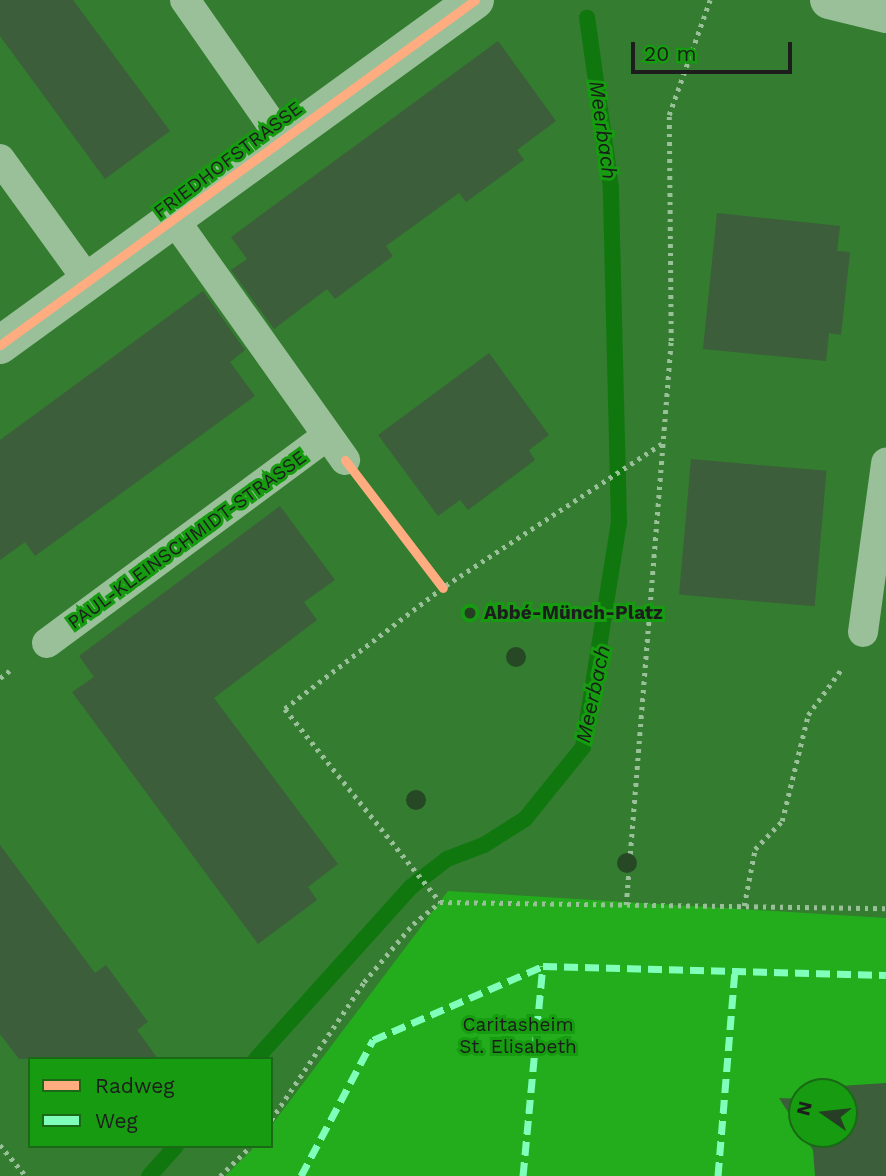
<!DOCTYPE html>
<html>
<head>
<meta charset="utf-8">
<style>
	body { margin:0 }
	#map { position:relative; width:886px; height:1176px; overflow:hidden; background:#337c30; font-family:"Work Sans",sans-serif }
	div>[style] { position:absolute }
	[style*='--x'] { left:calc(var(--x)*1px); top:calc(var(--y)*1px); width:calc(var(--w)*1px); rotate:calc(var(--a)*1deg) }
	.green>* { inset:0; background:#23ad1c }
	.stream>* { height:16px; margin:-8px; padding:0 8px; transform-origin:8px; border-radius:8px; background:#10770e }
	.building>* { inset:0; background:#3c5e3a; transform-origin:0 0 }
	.path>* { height:4.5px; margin-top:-2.25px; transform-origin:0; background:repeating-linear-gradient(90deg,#99c098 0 3.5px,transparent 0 8.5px) }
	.service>* { height:30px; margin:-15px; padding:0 15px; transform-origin:15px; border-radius:15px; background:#99c098 }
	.minor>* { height:38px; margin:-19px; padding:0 19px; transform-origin:19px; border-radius:19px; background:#99c098 }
	.tertiary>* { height:38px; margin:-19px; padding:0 19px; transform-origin:19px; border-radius:19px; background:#99c098 }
	.quiet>* { height:7px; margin-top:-3.5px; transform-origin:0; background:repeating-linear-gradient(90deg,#80ffba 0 14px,transparent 0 21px) }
	.cycleway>* { height:9px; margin:-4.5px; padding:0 4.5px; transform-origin:4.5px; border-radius:4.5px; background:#ffac80 }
	.trees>* { width:20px; height:20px; margin:-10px; border-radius:50%; background:#264824 }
	.dots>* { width:19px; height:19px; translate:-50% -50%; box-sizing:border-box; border:4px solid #169b11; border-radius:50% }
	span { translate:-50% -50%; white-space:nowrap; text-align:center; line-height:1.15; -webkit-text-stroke:6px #169b11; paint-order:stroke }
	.street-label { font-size:19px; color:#1d1d1d }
	.poi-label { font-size:19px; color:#1d1d1d; font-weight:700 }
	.left { translate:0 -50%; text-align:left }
	.park-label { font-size:19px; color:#1b1d1a }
	.water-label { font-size:21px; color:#191d19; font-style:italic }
	.legend { position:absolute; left:28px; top:1057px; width:245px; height:91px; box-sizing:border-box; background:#169b11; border:2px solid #196916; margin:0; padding:9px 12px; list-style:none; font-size:21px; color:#1d1d1d }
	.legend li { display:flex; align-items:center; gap:14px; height:35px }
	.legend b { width:35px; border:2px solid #196916 }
	.north { position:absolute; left:788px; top:1078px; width:70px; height:70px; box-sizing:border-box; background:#169b11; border:2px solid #196916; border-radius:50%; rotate:284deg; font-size:19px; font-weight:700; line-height:28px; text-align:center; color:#1d1d1d }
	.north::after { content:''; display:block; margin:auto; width:24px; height:32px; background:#253e24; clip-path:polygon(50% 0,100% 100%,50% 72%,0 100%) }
	.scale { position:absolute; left:631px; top:42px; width:161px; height:32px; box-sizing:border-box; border:4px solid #1d1d1d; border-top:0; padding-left:9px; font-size:21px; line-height:24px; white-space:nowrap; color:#1d1d1d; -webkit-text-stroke:5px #169b11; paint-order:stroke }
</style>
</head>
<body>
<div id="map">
	<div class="green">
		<i style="clip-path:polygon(evenodd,448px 891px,886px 918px,886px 1176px,225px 1176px,256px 1146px,271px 1146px,271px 1126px,448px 891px,802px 1092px,844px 1092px,844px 1134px,802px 1134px,802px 1092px)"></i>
	</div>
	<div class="stream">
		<i style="--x:256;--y:1059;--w:232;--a:-48"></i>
		<i style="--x:411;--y:887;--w:46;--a:-37.9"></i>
		<i style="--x:447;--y:859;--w:40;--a:-21"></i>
		<i style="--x:484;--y:845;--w:49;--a:-32.4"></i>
		<i style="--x:525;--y:819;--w:92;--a:-51.1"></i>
		<i style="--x:583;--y:747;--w:227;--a:-80.9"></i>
		<i style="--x:619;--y:523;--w:335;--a:-91.4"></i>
		<i style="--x:611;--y:188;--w:172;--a:-98"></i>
		<i style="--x:149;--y:1176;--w:40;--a:-48"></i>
	</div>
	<div class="building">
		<i style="clip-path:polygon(0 0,73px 0,170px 131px,105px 179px,0 36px)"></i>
		<i style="clip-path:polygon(498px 41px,556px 121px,517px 150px,524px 160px,466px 202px,459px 193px,386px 246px,393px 256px,335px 299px,327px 289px,274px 329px,231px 270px,247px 259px,231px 237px)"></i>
		<i style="clip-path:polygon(717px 213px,840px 226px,837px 251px,850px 252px,841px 335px,829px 333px,826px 361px,703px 349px)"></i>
		<i style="clip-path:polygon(203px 291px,245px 350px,230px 362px,255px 396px,35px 556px,25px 542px,0 560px,0 440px)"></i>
		<i style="clip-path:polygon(489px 353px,549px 435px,529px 450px,535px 460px,468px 510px,460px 500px,438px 516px,378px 435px)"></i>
		<i style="left:691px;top:459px;width:136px;height:136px;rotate:5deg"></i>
		<i style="clip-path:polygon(280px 506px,335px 580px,304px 602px,317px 620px,214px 698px,338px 864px,308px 887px,317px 900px,258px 944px,72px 692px,94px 677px,79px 656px)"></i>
		<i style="clip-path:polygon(0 845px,95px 973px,106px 965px,148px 1022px,137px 1030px,158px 1059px,19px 1059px,0 1034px)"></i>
		<i style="clip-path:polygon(886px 1083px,886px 1176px,815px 1176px,813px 1150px,802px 1134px,844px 1134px,844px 1092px,809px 1088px)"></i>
		<i style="clip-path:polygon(779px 1098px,802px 1099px,802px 1134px)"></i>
	</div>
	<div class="path">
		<i style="--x:662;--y:444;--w:262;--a:146.7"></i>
		<i style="--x:443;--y:588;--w:199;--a:142.6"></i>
		<i style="--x:285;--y:709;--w:248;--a:51.2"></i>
		<i style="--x:440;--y:902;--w:446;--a:0.8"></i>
		<i style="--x:0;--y:678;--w:16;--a:-38"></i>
		<i style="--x:626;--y:905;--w:566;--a:-85.44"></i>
		<i style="--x:671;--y:341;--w:226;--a:-90.5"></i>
		<i style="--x:669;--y:115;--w:122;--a:-70.4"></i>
		<i style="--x:744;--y:906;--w:58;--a:-79.1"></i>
		<i style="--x:755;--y:849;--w:39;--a:-46"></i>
		<i style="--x:782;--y:821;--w:109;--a:-76.2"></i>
		<i style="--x:808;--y:715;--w:59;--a:-53.9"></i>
		<i style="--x:271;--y:1120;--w:166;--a:-56"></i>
		<i style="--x:364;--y:982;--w:76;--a:-49.8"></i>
		<i style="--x:413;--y:924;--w:35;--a:-39"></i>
		<i style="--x:0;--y:1145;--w:40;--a:50"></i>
		<i style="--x:220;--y:1176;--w:43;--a:-44.1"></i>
	</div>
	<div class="service">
		<i style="--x:185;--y:0;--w:169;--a:55.1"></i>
		<i style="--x:0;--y:159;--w:152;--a:54.1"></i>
		<i style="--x:176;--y:222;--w:292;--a:54.6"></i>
		<i style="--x:863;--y:632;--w:171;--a:-82.2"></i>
		<i style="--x:47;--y:643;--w:348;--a:-36.5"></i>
	</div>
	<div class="minor">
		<i style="--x:829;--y:0;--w:59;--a:13.8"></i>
	</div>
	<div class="tertiary">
		<i style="--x:0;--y:345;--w:587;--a:-35.99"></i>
	</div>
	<div class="quiet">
		<i style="--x:301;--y:1176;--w:154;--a:-62.1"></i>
		<i style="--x:373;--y:1040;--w:185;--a:-23.5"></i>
		<i style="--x:543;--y:966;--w:343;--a:1.5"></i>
		<i style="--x:523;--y:1176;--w:211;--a:-84.6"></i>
		<i style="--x:718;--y:1176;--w:206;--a:-85.3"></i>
	</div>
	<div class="cycleway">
		<i style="--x:0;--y:345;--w:587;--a:-35.99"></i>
		<i style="--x:345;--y:460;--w:161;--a:52.6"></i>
	</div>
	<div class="trees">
		<i style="left:516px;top:657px"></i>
		<i style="left:416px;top:800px"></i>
		<i style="left:627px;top:863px"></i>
	</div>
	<div class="dots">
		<i style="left:470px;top:613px;background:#253e24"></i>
	</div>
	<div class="street-label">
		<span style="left:228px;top:160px;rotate:-37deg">FRIEDHOFSTRASSE</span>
		<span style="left:187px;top:540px;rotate:-36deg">PAUL-KLEINSCHMIDT-STRASSE</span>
	</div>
	<div class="poi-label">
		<span class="left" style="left:484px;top:613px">Abbé-Münch-Platz</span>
	</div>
	<div class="park-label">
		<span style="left:518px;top:1036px">Caritasheim<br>St. Elisabeth</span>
	</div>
	<div class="water-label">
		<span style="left:603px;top:130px;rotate:82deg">Meerbach</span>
		<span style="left:593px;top:694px;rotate:-78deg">Meerbach</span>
	</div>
	<ul class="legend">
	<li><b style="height:9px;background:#ffac80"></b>Radweg</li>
	<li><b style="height:9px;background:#80ffba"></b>Weg</li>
	</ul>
	<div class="north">N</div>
	<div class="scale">20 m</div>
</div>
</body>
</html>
